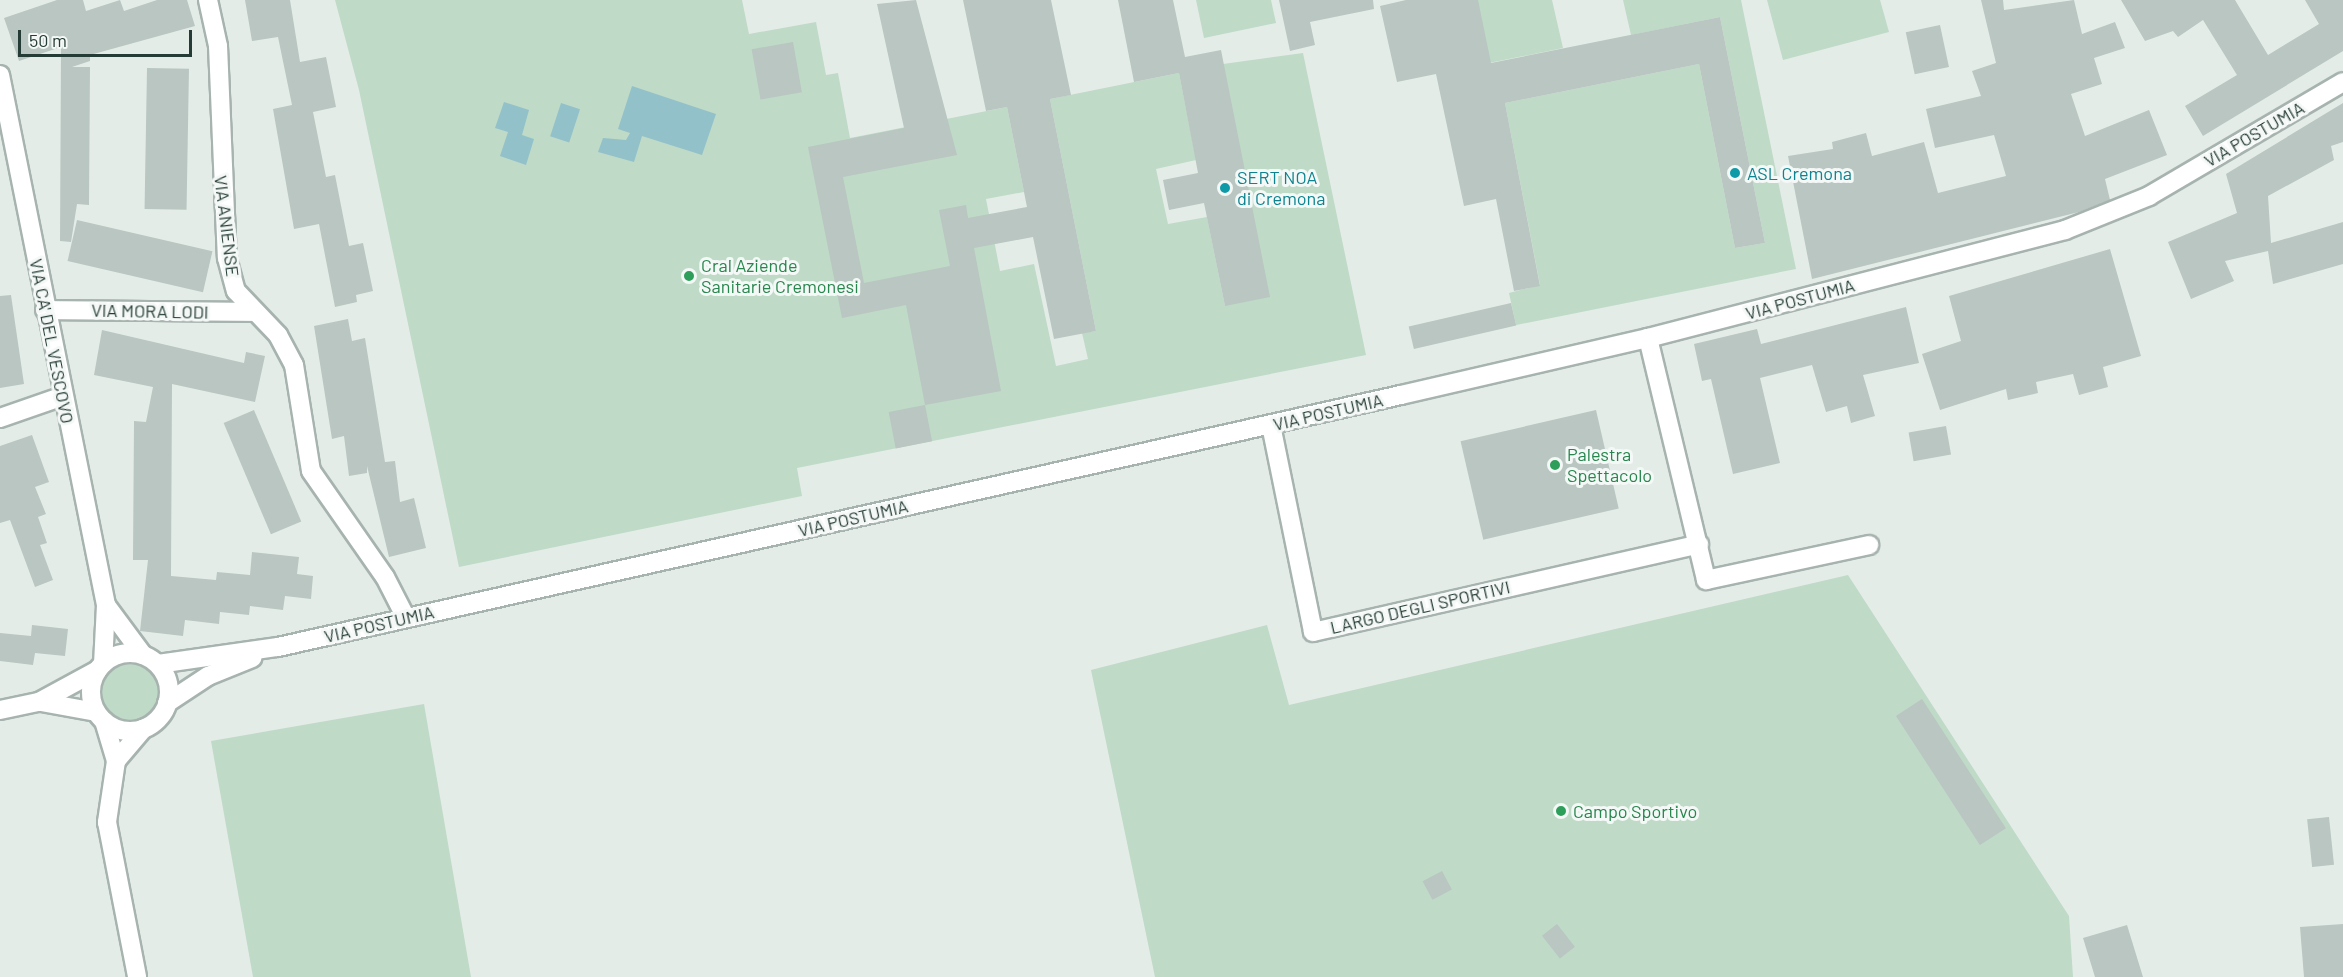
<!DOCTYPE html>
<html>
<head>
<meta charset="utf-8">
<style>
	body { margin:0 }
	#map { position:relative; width:2343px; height:977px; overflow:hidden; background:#e4ece8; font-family:Barlow,sans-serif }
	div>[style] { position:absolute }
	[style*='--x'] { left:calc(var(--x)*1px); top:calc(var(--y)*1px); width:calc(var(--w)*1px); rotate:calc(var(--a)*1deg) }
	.green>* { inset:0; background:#bfdac7 }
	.round { border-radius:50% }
	.water>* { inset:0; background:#92c1ca; transform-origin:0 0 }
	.building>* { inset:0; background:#b9c6c1; transform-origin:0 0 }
	.roads { filter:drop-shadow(2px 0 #a7b3af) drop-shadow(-2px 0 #a7b3af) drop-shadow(0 2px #a7b3af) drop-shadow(0 -2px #a7b3af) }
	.minor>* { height:18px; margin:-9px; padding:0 9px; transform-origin:9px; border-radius:9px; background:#fff }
	.tertiary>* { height:18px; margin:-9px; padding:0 9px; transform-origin:9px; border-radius:9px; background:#fff }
	.tertiary>.ring { margin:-9px; padding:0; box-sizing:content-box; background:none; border:18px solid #fff; border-radius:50% }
	.dots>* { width:16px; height:16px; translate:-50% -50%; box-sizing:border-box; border:3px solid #f4f8f6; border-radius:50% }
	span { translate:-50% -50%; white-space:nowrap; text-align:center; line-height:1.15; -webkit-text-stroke:6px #f4f8f6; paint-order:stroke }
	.street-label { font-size:18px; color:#253b35 }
	.culture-label { font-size:18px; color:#0d838f }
	.left { translate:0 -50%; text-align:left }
	.leisure-label { font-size:18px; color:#27864d }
	.scale { position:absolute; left:18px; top:30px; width:174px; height:27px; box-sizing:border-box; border:3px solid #253b35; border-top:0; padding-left:8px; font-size:18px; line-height:21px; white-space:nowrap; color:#253b35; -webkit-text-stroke:4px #f4f8f6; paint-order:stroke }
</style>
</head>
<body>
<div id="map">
	<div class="green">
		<i style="clip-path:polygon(335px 0,742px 0,749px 34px,816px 22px,826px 75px,838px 73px,850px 138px,1007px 107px,1024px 192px,986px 199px,1000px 271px,1034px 264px,1056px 366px,1088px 359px,1082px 333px,1096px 331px,1050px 99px,1179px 73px,1196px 160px,1156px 169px,1168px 224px,1207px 217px,1225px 306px,1223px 64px,1303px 53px,1366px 355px,797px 468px,802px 496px,459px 567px,359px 90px)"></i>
		<i style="clip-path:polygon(1196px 0,1271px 0,1276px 23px,1204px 38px)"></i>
		<i style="clip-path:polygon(1478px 0,1552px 0,1563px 48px,1469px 67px)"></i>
		<i style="clip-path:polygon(1623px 0,1741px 0,1796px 269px,1516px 325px,1509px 293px,1540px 285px,1505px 103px,1699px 64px,1735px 248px,1765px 243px,1720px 17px,1631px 35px)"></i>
		<i style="clip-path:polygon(1767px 0,1880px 0,1889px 32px,1783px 60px)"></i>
		<i style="clip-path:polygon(1848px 575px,2069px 916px,2073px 977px,1155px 977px,1091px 670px,1267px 625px,1289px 705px)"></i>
		<i class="round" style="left:102px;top:664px;width:56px;height:56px"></i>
		<i style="clip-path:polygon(424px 704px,471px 977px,253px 977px,211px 741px)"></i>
	</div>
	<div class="water">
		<i style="clip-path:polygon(632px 86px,716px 114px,702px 155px,642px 136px,634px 162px,598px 152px,603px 138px,626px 140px,630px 133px,618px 129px)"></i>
		<i style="clip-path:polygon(504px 102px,529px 110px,522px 135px,534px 139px,526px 165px,500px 156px,508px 132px,495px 128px)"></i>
		<i style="left:561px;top:103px;width:20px;height:35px;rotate:18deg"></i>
	</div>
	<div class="building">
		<i style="clip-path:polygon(57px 0,83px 0,86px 11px,120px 0,124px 11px,157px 0,187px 0,195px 26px,90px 55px,90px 61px,72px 67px,90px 67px,89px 205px,77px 204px,71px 242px,60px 241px,61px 47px,19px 61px,4px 18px)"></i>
		<i style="clip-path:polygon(245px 0,290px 0,300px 62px,326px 57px,336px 107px,313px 112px,326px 177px,335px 175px,349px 246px,363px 243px,373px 291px,356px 295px,357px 302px,335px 307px,319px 224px,294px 229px,273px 109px,292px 105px,278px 37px,252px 41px)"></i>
		<i style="clip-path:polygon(916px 0,957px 155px,843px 177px,864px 283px,950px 266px,939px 210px,966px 205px,968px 218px,1027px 207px,1007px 107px,986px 111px,963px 0,1051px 0,1071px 95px,1050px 99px,1096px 331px,1054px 339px,1033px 237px,974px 248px,1001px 391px,925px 405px,906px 305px,842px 318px,808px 147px,904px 128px,877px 4px)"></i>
		<i style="clip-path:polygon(1118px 0,1173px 0,1185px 57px,1221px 50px,1270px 297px,1225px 306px,1204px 203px,1169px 210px,1163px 180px,1198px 173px,1179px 73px,1134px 82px)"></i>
		<i style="clip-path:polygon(1279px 0,1373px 0,1374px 9px,1310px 22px,1315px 45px,1290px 51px)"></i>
		<i style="clip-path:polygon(1406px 0,1478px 0,1491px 63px,1720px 17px,1765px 243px,1735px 248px,1699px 64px,1505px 103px,1540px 286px,1514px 291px,1496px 199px,1464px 206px,1436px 74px,1397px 82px,1380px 6px)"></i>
		<i style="clip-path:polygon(1981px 0,2003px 0,2004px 10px,2074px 0,2082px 34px,2115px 22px,2125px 48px,2094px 58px,2102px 84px,2071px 94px,2085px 136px,2149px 110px,2167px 155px,2105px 179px,2110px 200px,2079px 212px,1812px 279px,1788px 156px,1833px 149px,1832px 142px,1866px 133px,1872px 156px,1924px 142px,1938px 193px,2006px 176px,1994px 135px,1935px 148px,1926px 109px,1981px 96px,1972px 71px,1996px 63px)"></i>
		<i style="clip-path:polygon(2121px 0,2235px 0,2268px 55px,2319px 24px,2305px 0,2343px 0,2343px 51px,2203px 136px,2185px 106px,2237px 75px,2203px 20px,2178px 37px,2173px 31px,2145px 41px)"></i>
		<i style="left:1940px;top:25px;width:43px;height:35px;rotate:78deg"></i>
		<i style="left:793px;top:42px;width:51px;height:42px;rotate:80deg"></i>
		<i style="left:147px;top:68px;width:42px;height:141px;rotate:1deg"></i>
		<i style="clip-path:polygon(2343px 103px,2343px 142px,2331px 146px,2334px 160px,2268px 196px,2271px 243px,2343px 222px,2343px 264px,2273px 284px,2268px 251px,2225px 261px,2234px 281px,2191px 299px,2168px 242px,2237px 213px,2226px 174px)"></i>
		<i style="left:77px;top:220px;width:139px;height:42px;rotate:13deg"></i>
		<i style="clip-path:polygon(2110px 249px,2141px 356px,2103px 367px,2108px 387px,2079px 395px,2073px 374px,2036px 382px,2038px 393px,2008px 400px,2006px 389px,1940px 410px,1922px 354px,1961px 341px,1949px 296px)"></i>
		<i style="clip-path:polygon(11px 295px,24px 384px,0 388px,0 296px)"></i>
		<i style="left:1511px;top:303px;width:23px;height:105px;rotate:77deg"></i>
		<i style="clip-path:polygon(1906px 307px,1919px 363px,1863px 375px,1875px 416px,1851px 423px,1847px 406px,1826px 412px,1812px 365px,1760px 378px,1780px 463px,1733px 474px,1711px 379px,1702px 381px,1694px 344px,1757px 329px,1761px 344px)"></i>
		<i style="clip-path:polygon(348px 319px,352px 341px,365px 338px,385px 462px,395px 461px,400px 502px,414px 498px,426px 548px,389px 557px,367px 466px,367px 473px,349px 476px,344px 436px,332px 439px,314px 326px)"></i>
		<i style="clip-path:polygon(102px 330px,244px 363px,246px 352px,265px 356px,255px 402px,172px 384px,171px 576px,216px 580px,217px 572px,250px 575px,252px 552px,299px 557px,297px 574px,313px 576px,311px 599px,285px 596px,283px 610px,250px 606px,249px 615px,220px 612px,219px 624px,185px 620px,183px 636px,140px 631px,148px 560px,133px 560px,134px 421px,146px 422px,153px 387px,94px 375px)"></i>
		<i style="left:925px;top:405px;width:37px;height:37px;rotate:79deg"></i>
		<i style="left:254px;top:410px;width:121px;height:33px;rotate:67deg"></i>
		<i style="left:1596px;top:410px;width:101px;height:139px;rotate:77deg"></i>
		<i style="left:1946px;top:426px;width:29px;height:38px;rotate:80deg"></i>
		<i style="clip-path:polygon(32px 435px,49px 482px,35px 487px,46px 514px,38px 517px,47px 543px,40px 545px,53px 580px,35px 587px,10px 520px,0 523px,0 446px)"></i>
		<i style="clip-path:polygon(32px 625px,68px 629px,65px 656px,35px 653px,33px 665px,0 661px,0 633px,31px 636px)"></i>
		<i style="left:1922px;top:699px;width:154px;height:31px;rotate:57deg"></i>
		<i style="left:2329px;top:817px;width:48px;height:22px;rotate:84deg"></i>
		<i style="left:1442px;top:871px;width:21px;height:22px;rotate:62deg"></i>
		<i style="left:1557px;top:924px;width:29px;height:19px;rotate:52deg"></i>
		<i style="clip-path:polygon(2343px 924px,2343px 977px,2304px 977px,2300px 927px)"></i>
		<i style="clip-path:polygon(2127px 925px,2143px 977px,2095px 977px,2083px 938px)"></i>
	</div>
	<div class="roads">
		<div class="minor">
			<i style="--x:208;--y:0;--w:47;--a:77.7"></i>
			<i style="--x:218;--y:46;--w:212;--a:87.6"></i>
			<i style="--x:227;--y:258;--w:34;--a:75"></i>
			<i style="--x:236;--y:291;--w:61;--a:46.3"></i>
			<i style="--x:278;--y:335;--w:34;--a:62"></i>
			<i style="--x:294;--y:365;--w:107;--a:80.9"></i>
			<i style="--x:311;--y:471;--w:129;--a:55.1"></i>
			<i style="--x:385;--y:577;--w:46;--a:62.9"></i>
			<i style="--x:0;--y:75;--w:540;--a:78.69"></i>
			<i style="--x:106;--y:605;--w:59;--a:92.9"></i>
			<i style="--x:45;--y:310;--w:210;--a:0.5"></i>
			<i style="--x:1648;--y:338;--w:249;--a:76.5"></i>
			<i style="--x:1706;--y:580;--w:167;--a:-12.1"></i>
			<i style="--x:0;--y:418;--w:67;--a:-19.2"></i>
			<i style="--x:1271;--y:425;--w:211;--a:78.5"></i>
			<i style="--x:1313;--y:632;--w:396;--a:-12.8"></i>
			<i style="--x:106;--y:605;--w:62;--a:53.5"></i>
			<i style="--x:104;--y:721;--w:42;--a:73.3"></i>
			<i style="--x:116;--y:761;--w:62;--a:98.4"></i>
			<i style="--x:107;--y:822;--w:158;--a:79"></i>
			<i style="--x:116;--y:761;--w:43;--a:-49.7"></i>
		</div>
		<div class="tertiary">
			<i class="ring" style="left:91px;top:653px;width:60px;height:60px"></i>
			<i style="--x:158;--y:664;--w:121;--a:-8.1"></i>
			<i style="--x:278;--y:647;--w:1151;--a:-12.65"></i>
			<i style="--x:1401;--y:395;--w:253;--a:-13"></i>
			<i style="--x:1648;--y:338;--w:431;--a:-14.5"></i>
			<i style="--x:2065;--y:230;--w:91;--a:-22"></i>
			<i style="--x:2149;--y:196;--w:225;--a:-30.4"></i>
			<i style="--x:41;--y:702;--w:56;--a:10.3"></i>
			<i style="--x:167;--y:703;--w:49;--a:-33.4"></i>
			<i style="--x:208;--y:676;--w:48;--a:-22.2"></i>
			<i style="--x:0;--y:710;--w:40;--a:-12"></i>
			<i style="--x:39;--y:702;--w:67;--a:-28.5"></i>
		</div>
	</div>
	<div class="dots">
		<i style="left:1735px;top:173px;background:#0f9aa8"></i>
		<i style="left:1225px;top:188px;background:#0f9aa8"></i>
		<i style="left:689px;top:276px;background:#2e9e5b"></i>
		<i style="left:1555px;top:465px;background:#2e9e5b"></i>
		<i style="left:1561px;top:811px;background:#2e9e5b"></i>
	</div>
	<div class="street-label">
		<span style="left:2254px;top:134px;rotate:-30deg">VIA POSTUMIA</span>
		<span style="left:227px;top:226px;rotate:83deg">VIA ANIENSE</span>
		<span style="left:1800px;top:299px;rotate:-15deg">VIA POSTUMIA</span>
		<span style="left:150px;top:311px;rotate:1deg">VIA MORA LODI</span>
		<span style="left:52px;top:341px;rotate:79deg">VIA CA' DEL VESCOVO</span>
		<span style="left:1328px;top:412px;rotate:-13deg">VIA POSTUMIA</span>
		<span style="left:853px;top:518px;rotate:-13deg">VIA POSTUMIA</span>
		<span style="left:1420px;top:607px;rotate:-13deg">LARGO DEGLI SPORTIVI</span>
		<span style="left:379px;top:624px;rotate:-13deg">VIA POSTUMIA</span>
	</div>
	<div class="culture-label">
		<span class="left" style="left:1747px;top:173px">ASL Cremona</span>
		<span class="left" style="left:1237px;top:188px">SERT NOA<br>di Cremona</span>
	</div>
	<div class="leisure-label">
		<span class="left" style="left:701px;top:276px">Cral Aziende<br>Sanitarie Cremonesi</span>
		<span class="left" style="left:1567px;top:465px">Palestra<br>Spettacolo</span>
		<span class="left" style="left:1573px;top:811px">Campo Sportivo</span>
	</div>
	<div class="scale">50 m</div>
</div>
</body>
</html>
